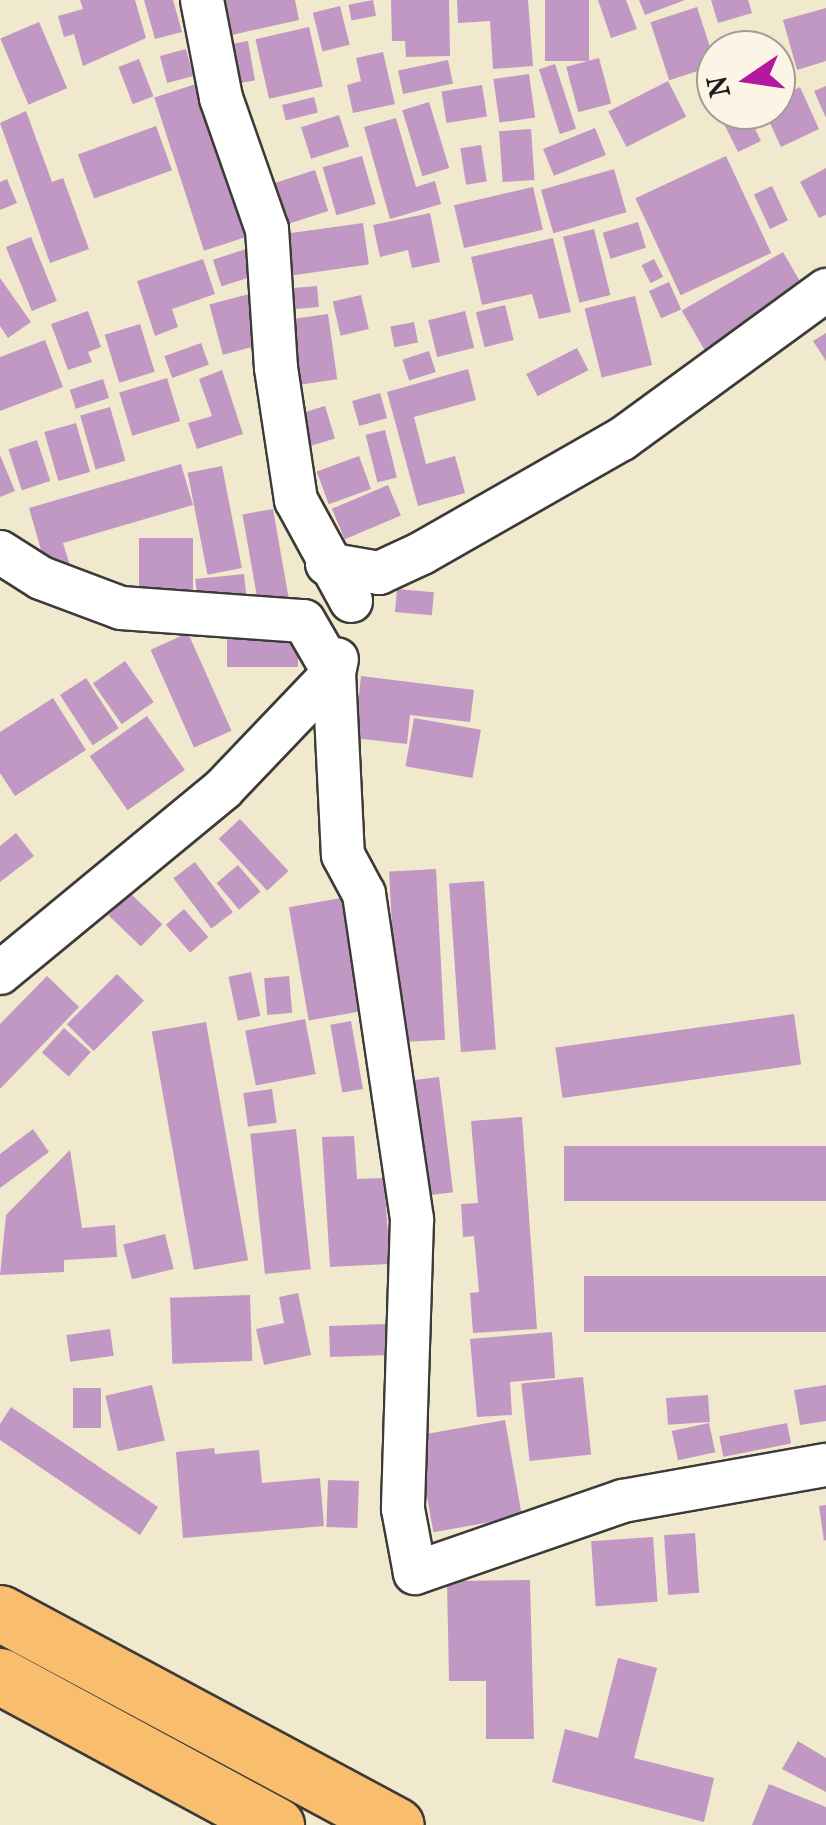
<!DOCTYPE html>
<html>
<head>
<meta charset="utf-8">
<style>
	body { margin:0 }
	#map { position:relative; width:826px; height:1825px; overflow:hidden; background:#f0e9cd; font-family:"IM FELL French Canon",serif }
	div>[style] { position:absolute }
	[style*='--x'] { left:calc(var(--x)*1px); top:calc(var(--y)*1px); width:calc(var(--w)*1px); rotate:calc(var(--a)*1deg) }
	.building>* { inset:0; background:#c098c3; transform-origin:0 0 }
	.roads { filter:drop-shadow(2px 0 #3c3b37) drop-shadow(-2px 0 #3c3b37) drop-shadow(0 2px #3c3b37) drop-shadow(0 -2px #3c3b37) }
	.street>* { height:42px; margin:-21px; padding:0 21px; transform-origin:21px; border-radius:21px; background:#fff }
	.primary>* { height:55px; margin:-27.5px; padding:0 27.5px; transform-origin:27.5px; border-radius:27.5px; background:#f9be6d }
	span { translate:-50% -50%; white-space:nowrap; text-align:center; line-height:1.15; -webkit-text-stroke:8px #fcf5e5; paint-order:stroke }
	.north { position:absolute; left:696px; top:30px; width:100px; height:100px; box-sizing:border-box; background:#fcf5e5; border:2px solid #a29e95; border-radius:50%; rotate:257deg; font-size:28px; font-weight:700; line-height:40px; text-align:center; color:#1c1c1c }
	.north::after { content:''; display:block; margin:auto; width:35px; height:45px; background:#b5179e; clip-path:polygon(50% 0,100% 100%,50% 72%,0 100%) }
</style>
</head>
<body>
<div id="map">
	<div class="building">
		<i style="clip-path:polygon(80px 0,135px 0,146px 38px,83px 66px,74px 34px,64px 37px,58px 16px,83px 9px)"></i>
		<i style="clip-path:polygon(144px 0,173px 0,182px 32px,155px 39px)"></i>
		<i style="clip-path:polygon(215px 0,295px 0,299px 20px,223px 37px)"></i>
		<i style="left:373px;top:0;width:16px;height:25px;rotate:79deg"></i>
		<i style="clip-path:polygon(391px 0,449px 0,450px 56px,406px 57px,405px 41px,392px 41px)"></i>
		<i style="clip-path:polygon(457px 0,528px 0,533px 66px,493px 69px,490px 21px,458px 23px)"></i>
		<i style="left:545px;top:0;width:44px;height:61px"></i>
		<i style="clip-path:polygon(598px 0,626px 0,637px 29px,611px 38px)"></i>
		<i style="clip-path:polygon(639px 0,685px 0,645px 15px)"></i>
		<i style="clip-path:polygon(711px 0,748px 0,752px 13px,718px 23px)"></i>
		<i style="left:340px;top:6px;width:40px;height:28px;rotate:76deg"></i>
		<i style="left:697px;top:7px;width:61px;height:49px;rotate:72deg"></i>
		<i style="clip-path:polygon(826px 8px,826px 61px,797px 70px,783px 20px)"></i>
		<i style="left:39px;top:22px;width:72px;height:42px;rotate:67deg"></i>
		<i style="left:309px;top:27px;width:61px;height:55px;rotate:77deg"></i>
		<i style="left:248px;top:41px;width:40px;height:21px;rotate:80deg"></i>
		<i style="left:186px;top:49px;width:28px;height:27px;rotate:75deg"></i>
		<i style="clip-path:polygon(383px 52px,395px 104px,353px 113px,347px 85px,361px 81px,356px 58px)"></i>
		<i style="left:599px;top:58px;width:47px;height:34px;rotate:75deg"></i>
		<i style="left:139px;top:59px;width:40px;height:22px;rotate:69deg"></i>
		<i style="left:448px;top:60px;width:24px;height:51px;rotate:78deg"></i>
		<i style="left:555px;top:64px;width:68px;height:17px;rotate:72deg"></i>
		<i style="left:529px;top:74px;width:44px;height:36px;rotate:82deg"></i>
		<i style="left:668px;top:81px;width:40px;height:67px;rotate:63deg"></i>
		<i style="left:199px;top:83px;width:161px;height:47px;rotate:72deg"></i>
		<i style="left:482px;top:85px;width:32px;height:41px;rotate:81deg"></i>
		<i style="clip-path:polygon(826px 86px,826px 118px,814px 91px)"></i>
		<i style="clip-path:polygon(800px 87px,819px 129px,781px 147px,764px 110px,776px 110px,776px 99px)"></i>
		<i style="left:314px;top:97px;width:16px;height:33px;rotate:76deg"></i>
		<i style="left:429px;top:102px;width:69px;height:28px;rotate:73deg"></i>
		<i style="clip-path:polygon(726px 110px,746px 110px,761px 141px,738px 152px,719px 114px)"></i>
		<i style="clip-path:polygon(26px 111px,52px 182px,63px 178px,89px 249px,50px 263px,0 123px)"></i>
		<i style="left:339px;top:115px;width:33px;height:40px;rotate:72deg"></i>
		<i style="clip-path:polygon(396px 118px,416px 187px,435px 181px,441px 204px,390px 219px,364px 127px)"></i>
		<i style="left:156px;top:126px;width:47px;height:83px;rotate:70deg"></i>
		<i style="left:595px;top:128px;width:29px;height:56px;rotate:68deg"></i>
		<i style="left:531px;top:129px;width:51px;height:32px;rotate:86deg"></i>
		<i style="left:481px;top:145px;width:37px;height:21px;rotate:81deg"></i>
		<i style="left:362px;top:156px;width:50px;height:41px;rotate:74deg"></i>
		<i style="left:726px;top:156px;width:107px;height:100px;rotate:65deg"></i>
		<i style="clip-path:polygon(826px 168px,826px 215px,819px 218px,800px 182px)"></i>
		<i style="left:614px;top:169px;width:45px;height:76px;rotate:74deg"></i>
		<i style="left:315px;top:170px;width:43px;height:44px;rotate:72deg"></i>
		<i style="clip-path:polygon(7px 179px,17px 203px,0 210px,0 182px)"></i>
		<i style="left:772px;top:186px;width:38px;height:20px;rotate:65deg"></i>
		<i style="left:533px;top:187px;width:44px;height:81px;rotate:77deg"></i>
		<i style="clip-path:polygon(430px 213px,440px 262px,412px 268px,408px 250px,380px 257px,373px 225px)"></i>
		<i style="left:638px;top:222px;width:27px;height:37px;rotate:73deg"></i>
		<i style="left:363px;top:223px;width:42px;height:78px;rotate:82deg"></i>
		<i style="left:594px;top:229px;width:68px;height:32px;rotate:76deg"></i>
		<i style="left:31px;top:237px;width:69px;height:27px;rotate:68deg"></i>
		<i style="clip-path:polygon(553px 238px,571px 312px,539px 319px,532px 294px,482px 305px,471px 257px)"></i>
		<i style="left:249px;top:248px;width:28px;height:38px;rotate:72deg"></i>
		<i style="left:783px;top:252px;width:46px;height:117px;rotate:60deg"></i>
		<i style="clip-path:polygon(203px 259px,215px 294px,172px 309px,178px 327px,155px 336px,137px 281px)"></i>
		<i style="left:654px;top:259px;width:20px;height:14px;rotate:63deg"></i>
		<i style="clip-path:polygon(0 278px,31px 322px,8px 338px,0 326px)"></i>
		<i style="left:669px;top:282px;width:30px;height:22px;rotate:66deg"></i>
		<i style="left:317px;top:286px;width:21px;height:27px;rotate:85deg"></i>
		<i style="left:249px;top:294px;width:52px;height:41px;rotate:75deg"></i>
		<i style="left:361px;top:295px;width:35px;height:29px;rotate:77deg"></i>
		<i style="left:635px;top:296px;width:71px;height:52px;rotate:76deg"></i>
		<i style="left:505px;top:305px;width:36px;height:30px;rotate:76deg"></i>
		<i style="clip-path:polygon(88px 311px,101px 347px,88px 352px,92px 362px,68px 370px,51px 324px)"></i>
		<i style="left:465px;top:311px;width:38px;height:38px;rotate:76deg"></i>
		<i style="left:328px;top:314px;width:66px;height:40px;rotate:82deg"></i>
		<i style="left:414px;top:322px;width:21px;height:24px;rotate:79deg"></i>
		<i style="left:140px;top:324px;width:50px;height:37px;rotate:73deg"></i>
		<i style="clip-path:polygon(826px 333px,826px 361px,813px 341px)"></i>
		<i style="clip-path:polygon(45px 340px,63px 387px,0 411px,0 357px)"></i>
		<i style="left:201px;top:343px;width:23px;height:39px;rotate:70deg"></i>
		<i style="left:577px;top:348px;width:25px;height:57px;rotate:63deg"></i>
		<i style="left:429px;top:351px;width:22px;height:28px;rotate:72deg"></i>
		<i style="clip-path:polygon(468px 369px,476px 400px,414px 417px,426px 464px,455px 456px,465px 493px,418px 506px,387px 392px)"></i>
		<i style="clip-path:polygon(222px 370px,243px 434px,197px 449px,188px 423px,212px 416px,199px 379px)"></i>
		<i style="left:167px;top:378px;width:45px;height:50px;rotate:73deg"></i>
		<i style="left:103px;top:379px;width:20px;height:35px;rotate:72deg"></i>
		<i style="left:380px;top:393px;width:26px;height:29px;rotate:74deg"></i>
		<i style="left:325px;top:406px;width:34px;height:25px;rotate:73deg"></i>
		<i style="left:110px;top:407px;width:56px;height:31px;rotate:74deg"></i>
		<i style="left:76px;top:423px;width:51px;height:33px;rotate:74deg"></i>
		<i style="left:385px;top:430px;width:49px;height:20px;rotate:76deg"></i>
		<i style="left:37px;top:440px;width:43px;height:30px;rotate:72deg"></i>
		<i style="clip-path:polygon(0 455px,15px 491px,0 497px)"></i>
		<i style="left:359px;top:456px;width:35px;height:45px;rotate:70deg"></i>
		<i style="clip-path:polygon(181px 464px,193px 505px,63px 543px,72px 572px,49px 578px,29px 508px)"></i>
		<i style="left:222px;top:466px;width:104px;height:35px;rotate:79deg"></i>
		<i style="left:388px;top:485px;width:33px;height:61px;rotate:67deg"></i>
		<i style="left:273px;top:509px;width:102px;height:31px;rotate:80deg"></i>
		<i style="left:139px;top:538px;width:54px;height:64px"></i>
		<i style="left:244px;top:574px;width:28px;height:49px;rotate:84deg"></i>
		<i style="left:397px;top:589px;width:37px;height:23px;rotate:5deg"></i>
		<i style="left:227px;top:628px;width:71px;height:39px"></i>
		<i style="left:188px;top:633px;width:107px;height:41px;rotate:66deg"></i>
		<i style="left:125px;top:661px;width:50px;height:39px;rotate:55deg"></i>
		<i style="clip-path:polygon(361px 676px,474px 690px,470px 722px,410px 715px,407px 744px,354px 738px)"></i>
		<i style="left:86px;top:678px;width:60px;height:31px;rotate:57deg"></i>
		<i style="clip-path:polygon(53px 698px,86px 750px,15px 796px,0 773px,0 732px)"></i>
		<i style="left:147px;top:716px;width:66px;height:70px;rotate:55deg"></i>
		<i style="left:414px;top:718px;width:68px;height:49px;rotate:10deg"></i>
		<i style="left:240px;top:819px;width:71px;height:29px;rotate:47deg"></i>
		<i style="clip-path:polygon(16px 833px,34px 856px,0 882px,0 846px)"></i>
		<i style="left:195px;top:862px;width:63px;height:27px;rotate:53deg"></i>
		<i style="left:238px;top:865px;width:35px;height:28px;rotate:50deg"></i>
		<i style="left:436px;top:869px;width:171px;height:47px;rotate:87deg"></i>
		<i style="left:484px;top:881px;width:169px;height:35px;rotate:86deg"></i>
		<i style="left:130px;top:893px;width:45px;height:31px;rotate:44deg"></i>
		<i style="left:341px;top:898px;width:115px;height:53px;rotate:80deg"></i>
		<i style="left:184px;top:909px;width:37px;height:24px;rotate:49deg"></i>
		<i style="left:251px;top:972px;width:45px;height:23px;rotate:78deg"></i>
		<i style="left:117px;top:974px;width:38px;height:71px;rotate:45deg"></i>
		<i style="clip-path:polygon(47px 976px,79px 1007px,0 1089px,0 1024px)"></i>
		<i style="left:289px;top:976px;width:37px;height:25px;rotate:85deg"></i>
		<i style="left:794px;top:1014px;width:51px;height:241px;rotate:82deg"></i>
		<i style="left:305px;top:1019px;width:56px;height:61px;rotate:79deg"></i>
		<i style="left:351px;top:1021px;width:69px;height:21px;rotate:80deg"></i>
		<i style="left:206px;top:1022px;width:242px;height:55px;rotate:80deg"></i>
		<i style="left:64px;top:1028px;width:36px;height:33px;rotate:42deg"></i>
		<i style="left:439px;top:1077px;width:116px;height:35px;rotate:83deg"></i>
		<i style="left:272px;top:1089px;width:34px;height:29px;rotate:82deg"></i>
		<i style="clip-path:polygon(522px 1117px,537px 1329px,473px 1333px,470px 1293px,479px 1292px,474px 1236px,463px 1237px,461px 1204px,478px 1203px,471px 1121px)"></i>
		<i style="clip-path:polygon(33px 1129px,49px 1152px,0 1188px,0 1154px)"></i>
		<i style="left:296px;top:1129px;width:141px;height:46px;rotate:84deg"></i>
		<i style="clip-path:polygon(354px 1136px,357px 1179px,384px 1178px,390px 1264px,330px 1267px,322px 1137px)"></i>
		<i style="left:826px;top:1146px;width:55px;height:262px;rotate:90deg"></i>
		<i style="clip-path:polygon(70px 1150px,82px 1228px,115px 1225px,117px 1257px,64px 1260px,64px 1272px,0 1275px,6px 1215px)"></i>
		<i style="left:165px;top:1234px;width:36px;height:43px;rotate:76deg"></i>
		<i style="left:826px;top:1276px;width:56px;height:242px;rotate:90deg"></i>
		<i style="clip-path:polygon(298px 1293px,311px 1355px,264px 1365px,256px 1329px,284px 1323px,279px 1297px)"></i>
		<i style="left:250px;top:1295px;width:66px;height:80px;rotate:88deg"></i>
		<i style="left:387px;top:1324px;width:31px;height:58px;rotate:88deg"></i>
		<i style="left:110px;top:1329px;width:27px;height:44px;rotate:82deg"></i>
		<i style="clip-path:polygon(552px 1332px,555px 1378px,510px 1382px,512px 1415px,477px 1417px,470px 1339px)"></i>
		<i style="left:583px;top:1377px;width:78px;height:62px;rotate:84deg"></i>
		<i style="left:152px;top:1385px;width:57px;height:48px;rotate:77deg"></i>
		<i style="clip-path:polygon(826px 1385px,826px 1421px,800px 1425px,794px 1390px)"></i>
		<i style="left:73px;top:1388px;width:28px;height:40px"></i>
		<i style="left:708px;top:1395px;width:27px;height:42px;rotate:86deg"></i>
		<i style="clip-path:polygon(11px 1407px,158px 1507px,140px 1535px,0 1440px,0 1424px)"></i>
		<i style="left:505px;top:1420px;width:98px;height:90px;rotate:80deg"></i>
		<i style="left:709px;top:1423px;width:30px;height:38px;rotate:78deg"></i>
		<i style="left:787px;top:1423px;width:21px;height:69px;rotate:79deg"></i>
		<i style="clip-path:polygon(214px 1448px,215px 1454px,259px 1450px,262px 1483px,320px 1478px,324px 1526px,183px 1538px,176px 1452px)"></i>
		<i style="left:328px;top:1480px;width:31px;height:47px;rotate:2deg"></i>
		<i style="clip-path:polygon(826px 1505px,826px 1540px,824px 1541px,819px 1506px)"></i>
		<i style="left:695px;top:1533px;width:60px;height:31px;rotate:86deg"></i>
		<i style="left:653px;top:1537px;width:65px;height:62px;rotate:86deg"></i>
		<i style="clip-path:polygon(530px 1580px,534px 1739px,486px 1739px,486px 1681px,449px 1681px,447px 1581px)"></i>
		<i style="clip-path:polygon(618px 1658px,657px 1668px,634px 1758px,714px 1778px,704px 1822px,552px 1782px,565px 1729px,598px 1738px)"></i>
		<i style="clip-path:polygon(798px 1741px,826px 1758px,826px 1792px,782px 1769px)"></i>
		<i style="clip-path:polygon(769px 1784px,826px 1807px,826px 1825px,752px 1825px)"></i>
	</div>
	<div class="roads">
		<div class="street">
			<i style="--x:202;--y:0;--w:100;--a:79"></i>
			<i style="--x:221;--y:98;--w:139;--a:70.7"></i>
			<i style="--x:267;--y:229;--w:139;--a:86.3"></i>
			<i style="--x:276;--y:368;--w:134;--a:81.4"></i>
			<i style="--x:296;--y:500;--w:115;--a:61.4"></i>
			<i style="--x:0;--y:552;--w:49;--a:32.4"></i>
			<i style="--x:41;--y:578;--w:85;--a:20.6"></i>
			<i style="--x:121;--y:608;--w:183;--a:4.1"></i>
			<i style="--x:304;--y:621;--w:60;--a:60"></i>
			<i style="--x:334;--y:673;--w:182;--a:87.2"></i>
			<i style="--x:343;--y:855;--w:44;--a:61.7"></i>
			<i style="--x:364;--y:894;--w:329;--a:81.6"></i>
			<i style="--x:412;--y:1219;--w:290;--a:91.8"></i>
			<i style="--x:403;--y:1509;--w:65;--a:79.4"></i>
			<i style="--x:415;--y:1573;--w:220;--a:-19.1"></i>
			<i style="--x:623;--y:1501;--w:206;--a:-10.1"></i>
			<i style="--x:327;--y:564;--w:53;--a:9.8"></i>
			<i style="--x:379;--y:573;--w:47;--a:-24.9"></i>
			<i style="--x:422;--y:553;--w:230;--a:-29.7"></i>
			<i style="--x:622;--y:439;--w:253;--a:-36.1"></i>
			<i style="--x:0;--y:973;--w:289;--a:-39.5"></i>
			<i style="--x:223;--y:789;--w:161;--a:-46.3"></i>
			<i style="--x:334;--y:673;--w:14;--a:-78"></i>
		</div>
		<div class="primary">
			<i style="--x:0;--y:1613;--w:449;--a:28.2"></i>
			<i style="--x:0;--y:1676;--w:314;--a:28.4"></i>
		</div>
	</div>
	<div class="north">N</div>
</div>
</body>
</html>
